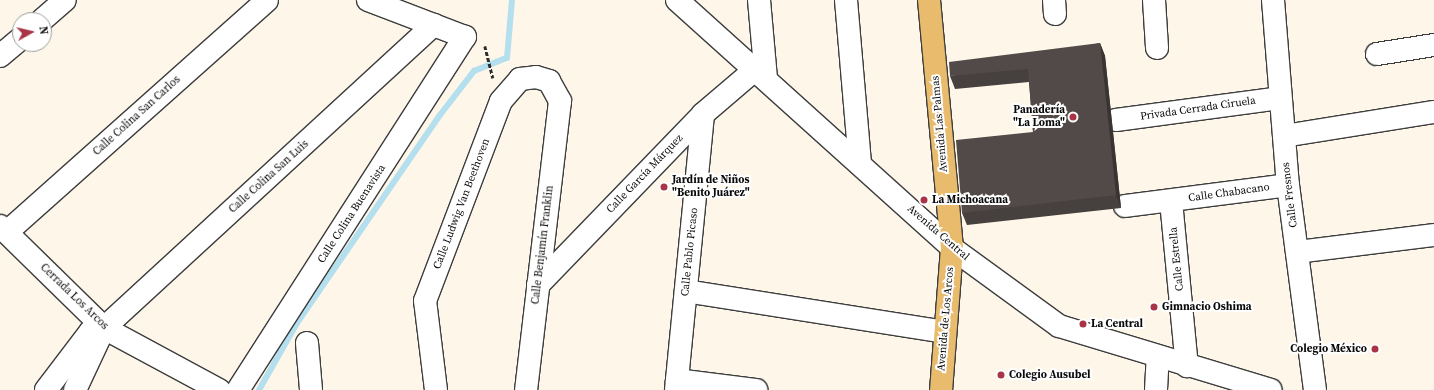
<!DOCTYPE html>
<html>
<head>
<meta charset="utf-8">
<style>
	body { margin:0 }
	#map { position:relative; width:1434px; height:390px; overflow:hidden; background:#fdf6e9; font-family:"Source Serif 4",serif }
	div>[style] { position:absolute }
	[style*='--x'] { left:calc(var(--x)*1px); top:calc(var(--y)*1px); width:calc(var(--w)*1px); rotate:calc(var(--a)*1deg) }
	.stream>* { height:6px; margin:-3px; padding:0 3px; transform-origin:3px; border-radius:3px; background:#b4dfee }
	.path>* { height:2.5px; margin-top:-1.25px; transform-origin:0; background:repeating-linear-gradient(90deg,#2c2c2c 0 4px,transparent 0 6px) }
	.roads { filter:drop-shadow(1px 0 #3d3d3d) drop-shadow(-1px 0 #3d3d3d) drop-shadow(0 1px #3d3d3d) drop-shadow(0 -1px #3d3d3d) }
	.minor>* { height:22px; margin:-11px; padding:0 11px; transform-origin:11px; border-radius:11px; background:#fff }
	.major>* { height:22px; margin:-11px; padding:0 11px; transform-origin:11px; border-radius:11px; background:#e9bb6d }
	.wall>* { inset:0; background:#46403e }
	.shaded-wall>* { inset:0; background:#393432 }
	.building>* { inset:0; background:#514a48 }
	.dots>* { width:11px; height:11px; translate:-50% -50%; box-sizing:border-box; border:2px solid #fff; border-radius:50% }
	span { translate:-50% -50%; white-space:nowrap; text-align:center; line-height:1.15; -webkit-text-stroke:4px #fff; paint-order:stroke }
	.street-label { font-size:11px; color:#0a0a0a }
	.poi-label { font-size:11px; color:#0a0a0a; font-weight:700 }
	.right { translate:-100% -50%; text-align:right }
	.left { translate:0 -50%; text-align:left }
	.north { position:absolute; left:12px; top:12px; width:40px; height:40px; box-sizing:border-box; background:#fff; border:1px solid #9d9d9d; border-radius:50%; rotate:82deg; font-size:11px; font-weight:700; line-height:16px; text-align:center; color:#0a0a0a }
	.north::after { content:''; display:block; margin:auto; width:14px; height:18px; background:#a93347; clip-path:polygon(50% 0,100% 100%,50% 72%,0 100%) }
</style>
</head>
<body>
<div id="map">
	<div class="stream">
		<i style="--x:259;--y:390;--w:77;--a:-60.4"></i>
		<i style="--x:297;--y:323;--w:252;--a:-55.5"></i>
		<i style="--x:440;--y:115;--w:56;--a:-52.3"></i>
		<i style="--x:474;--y:71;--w:35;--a:-22"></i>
		<i style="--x:507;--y:58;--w:58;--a:-85.1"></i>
	</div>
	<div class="path">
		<i style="--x:485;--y:46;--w:33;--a:76"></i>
	</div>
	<div class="roads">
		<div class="minor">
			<i style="--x:677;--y:0;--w:370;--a:42"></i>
			<i style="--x:952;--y:248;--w:132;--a:36.1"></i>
			<i style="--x:1059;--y:326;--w:221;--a:16.8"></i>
			<i style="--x:759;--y:0;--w:78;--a:84.9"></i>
			<i style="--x:846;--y:0;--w:165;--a:85.1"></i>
			<i style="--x:1054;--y:0;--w:14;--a:86"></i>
			<i style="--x:1154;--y:0;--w:48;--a:86.4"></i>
			<i style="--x:1273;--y:0;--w:186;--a:85.4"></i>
			<i style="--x:1288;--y:185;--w:207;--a:82.5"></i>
			<i style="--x:42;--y:20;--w:30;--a:-41"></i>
			<i style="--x:1377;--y:54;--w:58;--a:-9"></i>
			<i style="--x:0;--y:56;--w:26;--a:-40"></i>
			<i style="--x:1116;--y:120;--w:165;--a:-7.6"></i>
			<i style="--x:1284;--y:136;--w:152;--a:-9.1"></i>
			<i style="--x:1171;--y:201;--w:166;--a:84.5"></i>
			<i style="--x:1125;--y:206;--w:164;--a:-7.3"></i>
			<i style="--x:0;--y:226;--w:146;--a:44.4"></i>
			<i style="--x:104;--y:328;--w:131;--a:28.3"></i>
			<i style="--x:7;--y:232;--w:348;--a:-41.7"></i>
			<i style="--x:1297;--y:252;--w:138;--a:-7.1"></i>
			<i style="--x:538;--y:285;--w:238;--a:-46"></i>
			<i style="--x:703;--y:114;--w:71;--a:-40.4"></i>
			<i style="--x:686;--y:291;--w:262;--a:9"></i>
			<i style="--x:307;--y:343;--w:47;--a:85.1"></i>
			<i style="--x:677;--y:380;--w:80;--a:7.2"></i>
			<i style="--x:46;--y:390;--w:73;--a:-52.8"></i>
			<i style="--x:90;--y:332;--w:15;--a:-16"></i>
			<i style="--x:104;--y:328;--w:448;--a:-42.6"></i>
			<i style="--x:75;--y:390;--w:68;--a:-64.9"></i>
			<i style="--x:238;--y:390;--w:420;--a:-57.3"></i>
			<i style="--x:465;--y:37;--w:104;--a:-159.1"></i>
			<i style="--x:436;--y:390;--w:90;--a:-97"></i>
			<i style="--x:425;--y:301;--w:214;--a:-69.2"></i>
			<i style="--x:501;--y:101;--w:29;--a:-49"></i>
			<i style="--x:520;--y:79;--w:16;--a:-7"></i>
			<i style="--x:536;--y:77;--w:14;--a:17"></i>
			<i style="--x:549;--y:81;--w:23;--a:61"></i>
			<i style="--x:560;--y:101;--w:291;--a:96.7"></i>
			<i style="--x:676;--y:390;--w:277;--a:-84.4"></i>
			<i style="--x:1156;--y:390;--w:33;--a:-87"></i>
		</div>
		<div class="major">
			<i style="--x:929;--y:0;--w:249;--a:84.7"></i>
			<i style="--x:952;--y:248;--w:142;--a:94.4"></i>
		</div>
	</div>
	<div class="wall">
		<i style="clip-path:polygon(1100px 43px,1105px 56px,1121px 208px,967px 225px,962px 213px,1033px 132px,1029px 82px,955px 89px,950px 76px)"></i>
	</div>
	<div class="shaded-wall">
		<i style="clip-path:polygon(1100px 43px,1105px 56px,1121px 208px,1116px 195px)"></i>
	</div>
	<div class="building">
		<i style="clip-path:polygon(1100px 43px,1116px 195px,962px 213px,956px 140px,1033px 132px,1028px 69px,950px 76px,949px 62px)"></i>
	</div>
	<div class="dots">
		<i style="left:1073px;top:117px;background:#a93347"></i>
		<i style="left:664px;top:187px;background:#a93347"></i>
		<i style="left:924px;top:200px;background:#a93347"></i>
		<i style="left:1154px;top:307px;background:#a93347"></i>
		<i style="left:1083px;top:324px;background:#a93347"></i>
		<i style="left:1375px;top:349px;background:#a93347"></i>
		<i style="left:1001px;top:375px;background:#a93347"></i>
	</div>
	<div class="street-label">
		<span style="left:1198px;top:109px;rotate:-8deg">Privada Cerrada Ciruela</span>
		<span style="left:137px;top:116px;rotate:-42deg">Calle Colina San Carlos</span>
		<span style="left:940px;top:124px;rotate:-95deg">Avenida Las Palmas</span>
		<span style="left:645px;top:174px;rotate:-46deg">Calle García Márquez</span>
		<span style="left:269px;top:177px;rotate:-42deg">Calle Colina San Luis</span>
		<span style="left:1229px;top:193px;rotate:-8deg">Calle Chabacano</span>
		<span style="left:1290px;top:195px;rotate:-97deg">Calle Fresnos</span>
		<span style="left:462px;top:204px;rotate:-69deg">Calle Ludwig Van Beethoven</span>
		<span style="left:352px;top:214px;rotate:-57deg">Calle Colina Buenavista</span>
		<span style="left:938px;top:233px;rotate:41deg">Avenida Central</span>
		<span style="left:543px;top:245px;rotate:-83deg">Calle Benjamín Franklin</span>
		<span style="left:690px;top:252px;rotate:-84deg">Calle Pablo Picaso</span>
		<span style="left:1177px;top:259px;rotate:-96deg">Calle Estrella</span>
		<span style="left:74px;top:297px;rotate:44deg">Cerrada Los Arcos</span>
		<span style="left:946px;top:319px;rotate:-85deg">Avenida de Los Arcos</span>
	</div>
	<div class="poi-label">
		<span class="right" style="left:1065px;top:117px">Panadería<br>"La Loma"</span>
		<span class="left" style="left:672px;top:187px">Jardín de Niños<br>"Benito Juárez"</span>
		<span class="left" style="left:932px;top:200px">La Michoacana</span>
		<span class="left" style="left:1162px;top:307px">Gimnacio Oshima</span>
		<span class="left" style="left:1091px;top:324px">La Central</span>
		<span class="right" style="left:1367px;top:349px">Colegio México</span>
		<span class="left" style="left:1009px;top:375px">Colegio Ausubel</span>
	</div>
	<div class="north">N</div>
</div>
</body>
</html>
